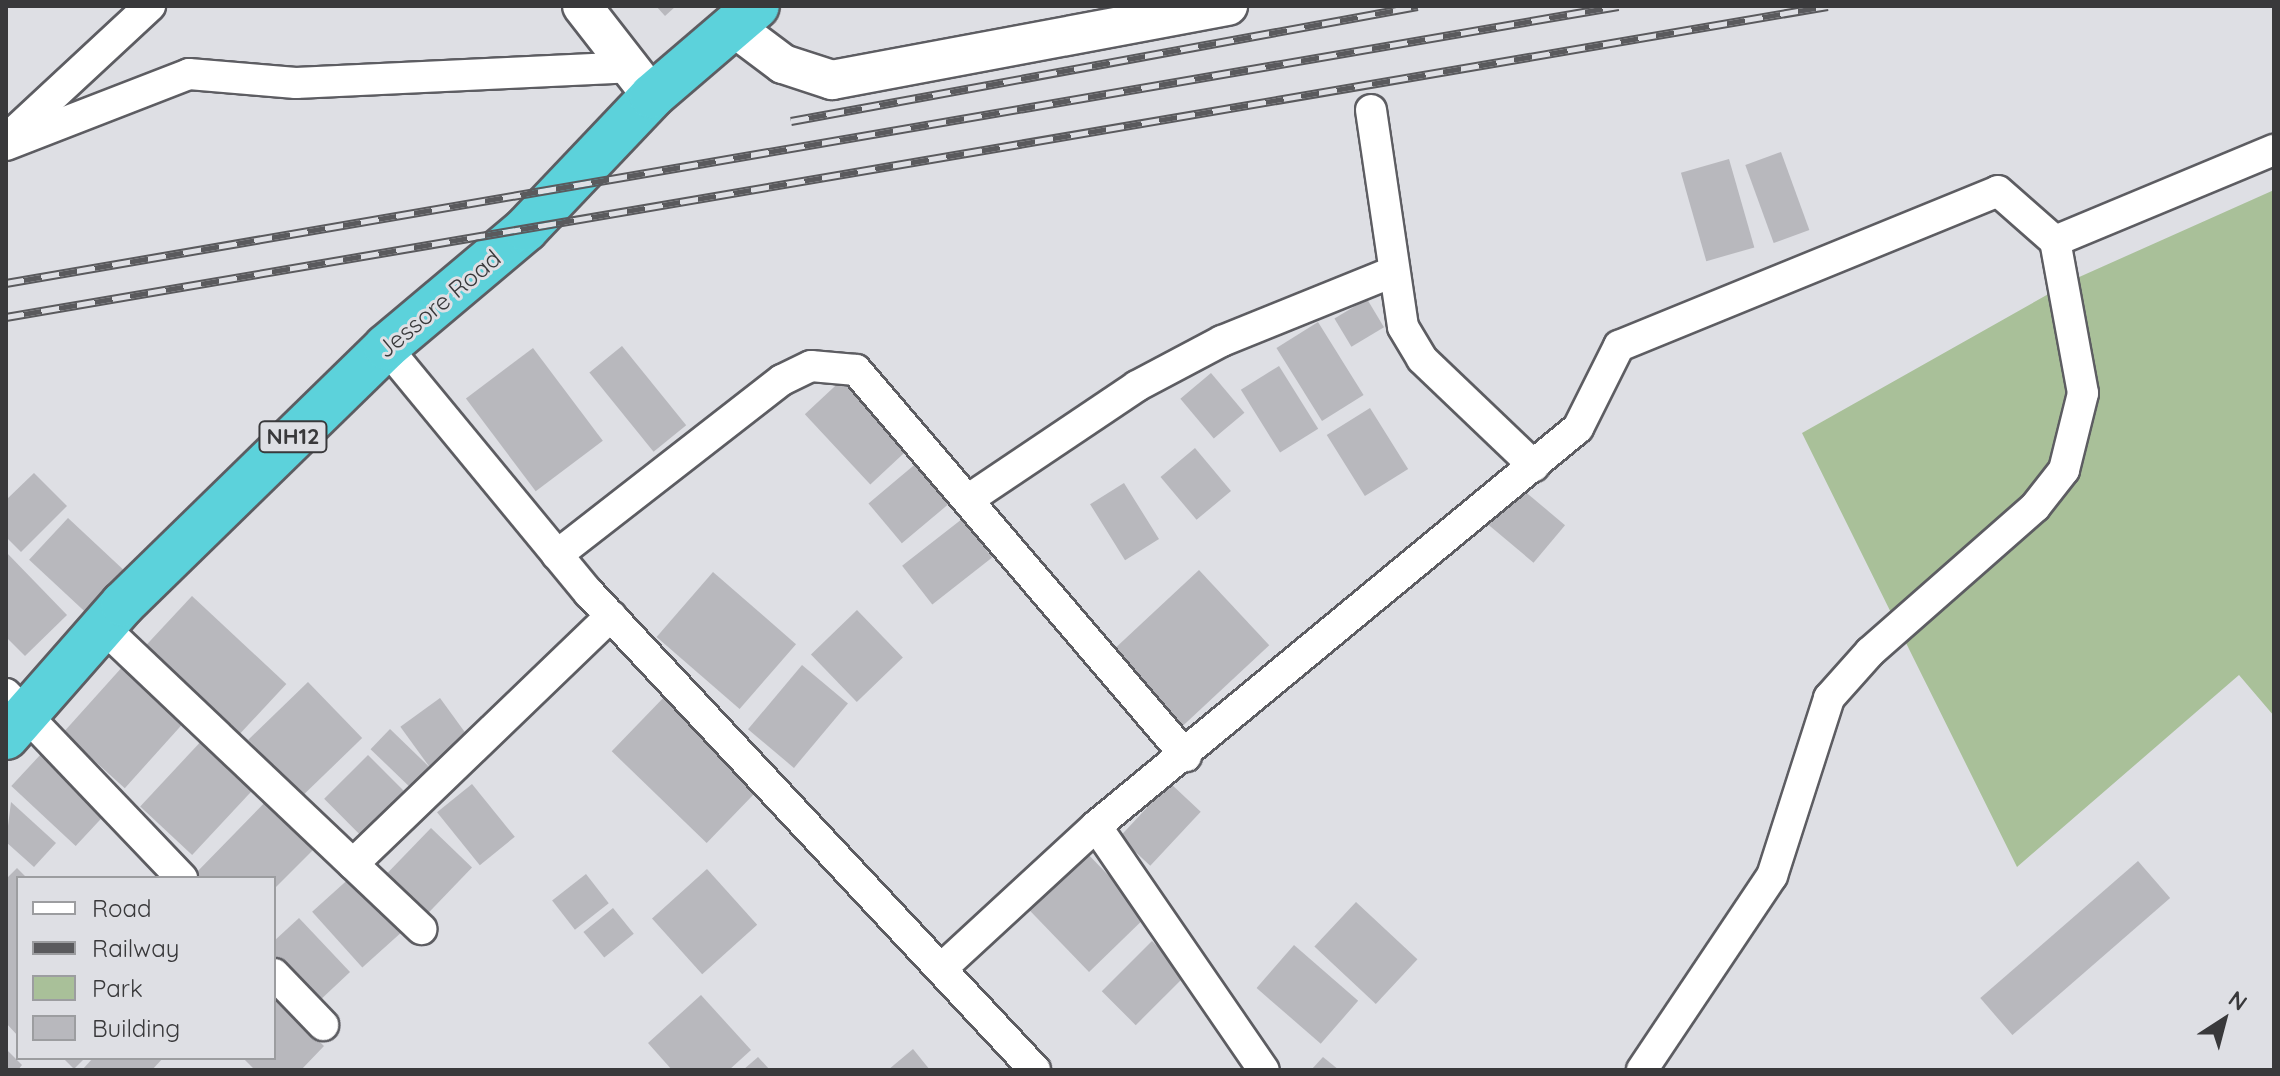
<!DOCTYPE html>
<html>
<head>
<meta charset="utf-8">
<style>
	body { margin:0 }
	#map { position:relative; width:2280px; height:1076px; overflow:hidden; background:#dedfe4; font-family:Quicksand,sans-serif }
	div>[style] { position:absolute }
	[style*='--x'] { left:calc(var(--x)*1px); top:calc(var(--y)*1px); width:calc(var(--w)*1px); rotate:calc(var(--a)*1deg) }
	.green>* { inset:0; background:#a9c099 }
	.building>* { inset:0; background:#b8b8bd; transform-origin:0 0 }
	.roads { filter:drop-shadow(2px 0 #5d5d62) drop-shadow(-2px 0 #5d5d62) drop-shadow(0 2px #5d5d62) drop-shadow(0 -2px #5d5d62) }
	.minor>* { height:30px; margin:-15px; padding:0 15px; transform-origin:15px; border-radius:15px; background:#fff }
	.tertiary>* { height:38px; margin:-19px; padding:0 19px; transform-origin:19px; border-radius:19px; background:#fff }
	.trunk>* { height:44px; margin:-22px; padding:0 22px; transform-origin:22px; border-radius:22px; background:#5cd2db }
	.rail>* { height:9px; margin-top:-4.5px; transform-origin:0; background:repeating-linear-gradient(90deg,#dedfe4 0 18px,#5a5a5d 0 36px); box-sizing:border-box; border-block:2px solid #5a5a5d }
	span { translate:-50% -50%; white-space:nowrap; text-align:center; line-height:1.15; -webkit-text-stroke:6px #dedfe4; paint-order:stroke }
	.shield-label span { padding:2px 6px; background:#dedfe4; border:2px solid; border-radius:6px; -webkit-text-stroke-width:0 }
	.shield-label { font-size:22px; color:#39393b; font-weight:700 }
	.street-label { font-size:24px; color:#39393b }
	.frame { position:absolute; inset:0; border:8px solid #39393b; pointer-events:none }
	.legend { position:absolute; left:16px; top:876px; width:260px; height:184px; box-sizing:border-box; background:#dedfe4; border:2px solid #9c9da0; margin:0; padding:10px 14px; list-style:none; font-size:24px; color:#39393b }
	.legend li { display:flex; align-items:center; gap:16px; height:40px }
	.legend b { width:40px; border:2px solid #9c9da0 }
	.north { position:absolute; left:2184px; top:980px; width:80px; height:80px; -webkit-text-stroke:6px #dedfe4; paint-order:stroke; rotate:36deg; font-size:22px; font-weight:700; line-height:32px; text-align:center; color:#39393b }
	.north::after { content:''; display:block; margin:auto; width:28px; height:36px; background:#39393b; clip-path:polygon(50% 0,100% 100%,50% 72%,0 100%) }
</style>
</head>
<body>
<div id="map">
	<div class="green">
		<i style="clip-path:polygon(2274px 190px,2274px 716px,2239px 675px,2017px 867px,1802px 433px,2077px 278px)"></i>
	</div>
	<div class="building">
		<i style="clip-path:polygon(656px 6px,676px 6px,665px 16px)"></i>
		<i style="left:1781px;top:152px;width:83px;height:38px;rotate:70deg"></i>
		<i style="left:1729px;top:159px;width:92px;height:50px;rotate:74deg"></i>
		<i style="left:1367px;top:299px;width:33px;height:38px;rotate:59deg"></i>
		<i style="left:1318px;top:322px;width:86px;height:49px;rotate:58deg"></i>
		<i style="left:622px;top:346px;width:102px;height:42px;rotate:51deg"></i>
		<i style="left:533px;top:348px;width:116px;height:84px;rotate:53deg"></i>
		<i style="left:1279px;top:366px;width:74px;height:45px;rotate:58deg"></i>
		<i style="left:1211px;top:373px;width:52px;height:40px;rotate:50deg"></i>
		<i style="left:848px;top:374px;width:96px;height:59px;rotate:47deg"></i>
		<i style="left:1370px;top:408px;width:72px;height:51px;rotate:58deg"></i>
		<i style="left:1195px;top:448px;width:56px;height:45px;rotate:50deg"></i>
		<i style="left:919px;top:461px;width:52px;height:66px;rotate:50deg"></i>
		<i style="clip-path:polygon(34px 473px,67px 506px,21px 552px,6px 537px,6px 500px)"></i>
		<i style="left:1124px;top:483px;width:66px;height:40px;rotate:58deg"></i>
		<i style="left:1516px;top:484px;width:64px;height:49px;rotate:40deg"></i>
		<i style="left:68px;top:518px;width:82px;height:57px;rotate:43deg"></i>
		<i style="left:962px;top:519px;width:49px;height:76px;rotate:52deg"></i>
		<i style="clip-path:polygon(6px 552px,67px 615px,25px 656px,6px 637px)"></i>
		<i style="left:1199px;top:570px;width:103px;height:121px;rotate:47deg"></i>
		<i style="left:713px;top:572px;width:110px;height:86px;rotate:41deg"></i>
		<i style="left:192px;top:596px;width:129px;height:68px;rotate:43deg"></i>
		<i style="left:857px;top:610px;width:66px;height:64px;rotate:46deg"></i>
		<i style="left:124px;top:665px;width:83px;height:91px;rotate:42deg"></i>
		<i style="left:802px;top:665px;width:60px;height:84px;rotate:40deg"></i>
		<i style="left:308px;top:682px;width:78px;height:83px;rotate:46deg"></i>
		<i style="left:668px;top:693px;width:132px;height:81px;rotate:44deg"></i>
		<i style="left:440px;top:698px;width:52px;height:49px;rotate:54deg"></i>
		<i style="left:390px;top:729px;width:60px;height:28px;rotate:44deg"></i>
		<i style="left:205px;top:737px;width:71px;height:95px;rotate:43deg"></i>
		<i style="left:42px;top:753px;width:88px;height:45px;rotate:43deg"></i>
		<i style="left:368px;top:755px;width:55px;height:62px;rotate:45deg"></i>
		<i style="left:1170px;top:783px;width:42px;height:74px;rotate:43deg"></i>
		<i style="left:472px;top:784px;width:68px;height:45px;rotate:51deg"></i>
		<i style="clip-path:polygon(272px 795px,320px 843px,274px 889px,274px 878px,199px 878px,195px 874px)"></i>
		<i style="clip-path:polygon(11px 802px,56px 843px,34px 867px,6px 842px)"></i>
		<i style="left:431px;top:828px;width:57px;height:64px;rotate:44deg"></i>
		<i style="left:1082px;top:848px;width:94px;height:81px;rotate:46deg"></i>
		<i style="left:2138px;top:861px;width:49px;height:209px;rotate:49deg"></i>
		<i style="clip-path:polygon(17px 868px,27px 878px,18px 878px,18px 1036px,6px 1023px,6px 879px)"></i>
		<i style="left:707px;top:869px;width:75px;height:74px;rotate:48deg"></i>
		<i style="left:586px;top:874px;width:37px;height:43px;rotate:52deg"></i>
		<i style="left:353px;top:875px;width:75px;height:55px;rotate:48deg"></i>
		<i style="left:1356px;top:902px;width:84px;height:61px;rotate:43deg"></i>
		<i style="left:613px;top:908px;width:33px;height:38px;rotate:51deg"></i>
		<i style="clip-path:polygon(299px 918px,350px 972px,317px 1003px,274px 958px,274px 941px)"></i>
		<i style="left:1152px;top:941px;width:48px;height:71px;rotate:45deg"></i>
		<i style="left:1294px;top:945px;width:85px;height:57px;rotate:41deg"></i>
		<i style="clip-path:polygon(701px 995px,751px 1050px,729px 1070px,672px 1070px,648px 1043px)"></i>
		<i style="clip-path:polygon(274px 997px,324px 1046px,301px 1070px,255px 1070px,243px 1058px,274px 1058px)"></i>
		<i style="clip-path:polygon(6px 1049px,22px 1065px,18px 1070px,6px 1070px)"></i>
		<i style="clip-path:polygon(913px 1049px,930px 1070px,888px 1070px)"></i>
		<i style="clip-path:polygon(758px 1057px,770px 1070px,743px 1070px)"></i>
		<i style="clip-path:polygon(1323px 1057px,1339px 1070px,1311px 1070px)"></i>
		<i style="clip-path:polygon(63px 1058px,85px 1058px,74px 1069px)"></i>
		<i style="clip-path:polygon(93px 1058px,163px 1058px,152px 1070px,82px 1070px)"></i>
	</div>
	<div class="roads">
		<div class="minor">
			<i style="--x:1371;--y:110;--w:219;--a:81.6"></i>
			<i style="--x:1403;--y:327;--w:37;--a:59"></i>
			<i style="--x:1422;--y:359;--w:155;--a:43.7"></i>
			<i style="--x:11;--y:135;--w:190;--a:-42.9"></i>
			<i style="--x:6;--y:145;--w:196;--a:-21.2"></i>
			<i style="--x:189;--y:74;--w:107;--a:4.8"></i>
			<i style="--x:296;--y:83;--w:334;--a:-2.7"></i>
			<i style="--x:386;--y:347;--w:319;--a:50.5"></i>
			<i style="--x:589;--y:593;--w:653;--a:46.92"></i>
			<i style="--x:969;--y:499;--w:202;--a:-33.9"></i>
			<i style="--x:1137;--y:386;--w:96;--a:-27.9"></i>
			<i style="--x:1222;--y:341;--w:184;--a:-22"></i>
			<i style="--x:557;--y:555;--w:285;--a:-37.9"></i>
			<i style="--x:782;--y:380;--w:32;--a:-26"></i>
			<i style="--x:811;--y:366;--w:45;--a:5.1"></i>
			<i style="--x:856;--y:370;--w:508;--a:49.47"></i>
			<i style="--x:103;--y:627;--w:439;--a:43.5"></i>
			<i style="--x:6;--y:694;--w:255;--a:46.3"></i>
			<i style="--x:1096;--y:826;--w:296;--a:55.5"></i>
			<i style="--x:353;--y:864;--w:358;--a:-43.9"></i>
			<i style="--x:941;--y:969;--w:211;--a:-42.7"></i>
			<i style="--x:1096;--y:826;--w:625;--a:-39.55"></i>
			<i style="--x:1578;--y:428;--w:92;--a:-63.4"></i>
			<i style="--x:1619;--y:346;--w:409;--a:-22.2"></i>
			<i style="--x:1998;--y:191;--w:76;--a:41.3"></i>
			<i style="--x:2055;--y:241;--w:237;--a:-22.6"></i>
			<i style="--x:274;--y:974;--w:71;--a:46.1"></i>
			<i style="--x:1642;--y:1070;--w:234;--a:-56.2"></i>
			<i style="--x:1772;--y:876;--w:187;--a:-72.2"></i>
			<i style="--x:1829;--y:698;--w:62;--a:-48.3"></i>
			<i style="--x:1870;--y:652;--w:220;--a:-41.3"></i>
			<i style="--x:2035;--y:507;--w:47;--a:-51.9"></i>
			<i style="--x:2064;--y:470;--w:79;--a:-76.1"></i>
			<i style="--x:2083;--y:393;--w:155;--a:-100.4"></i>
		</div>
		<div class="tertiary">
			<i style="--x:582;--y:6;--w:114;--a:52.1"></i>
			<i style="--x:731;--y:25;--w:65;--a:36.9"></i>
			<i style="--x:783;--y:64;--w:52;--a:18.1"></i>
			<i style="--x:832;--y:80;--w:403;--a:-10.6"></i>
		</div>
		<div class="trunk">
			<i style="--x:6;--y:737;--w:177;--a:-48.7"></i>
			<i style="--x:123;--y:604;--w:368;--a:-44.3"></i>
			<i style="--x:386;--y:347;--w:183;--a:-40.1"></i>
			<i style="--x:526;--y:229;--w:183;--a:-46.5"></i>
			<i style="--x:652;--y:96;--w:138;--a:-40.6"></i>
		</div>
	</div>
	<div class="rail">
		<i style="--x:791;--y:121;--w:637;--a:-10.39"></i>
		<i style="--x:6;--y:283;--w:1636;--a:-9.75"></i>
		<i style="--x:6;--y:317;--w:1848;--a:-9.69"></i>
	</div>
	<div class="shield-label">
		<span style="left:293px;top:437px">NH12</span>
	</div>
	<div class="street-label">
		<span style="left:439px;top:304px;rotate:-40deg">Jessore Road</span>
	</div>
	<div class="frame"></div>
	<ul class="legend">
	<li><b style="height:10px;background:#fff"></b>Road</li>
	<li><b style="height:10px;background:#5a5a5d"></b>Railway</li>
	<li><b style="height:22px;background:#a9c099"></b>Park</li>
	<li><b style="height:22px;background:#b8b8bd"></b>Building</li>
	</ul>
	<div class="north">N</div>
</div>
</body>
</html>
